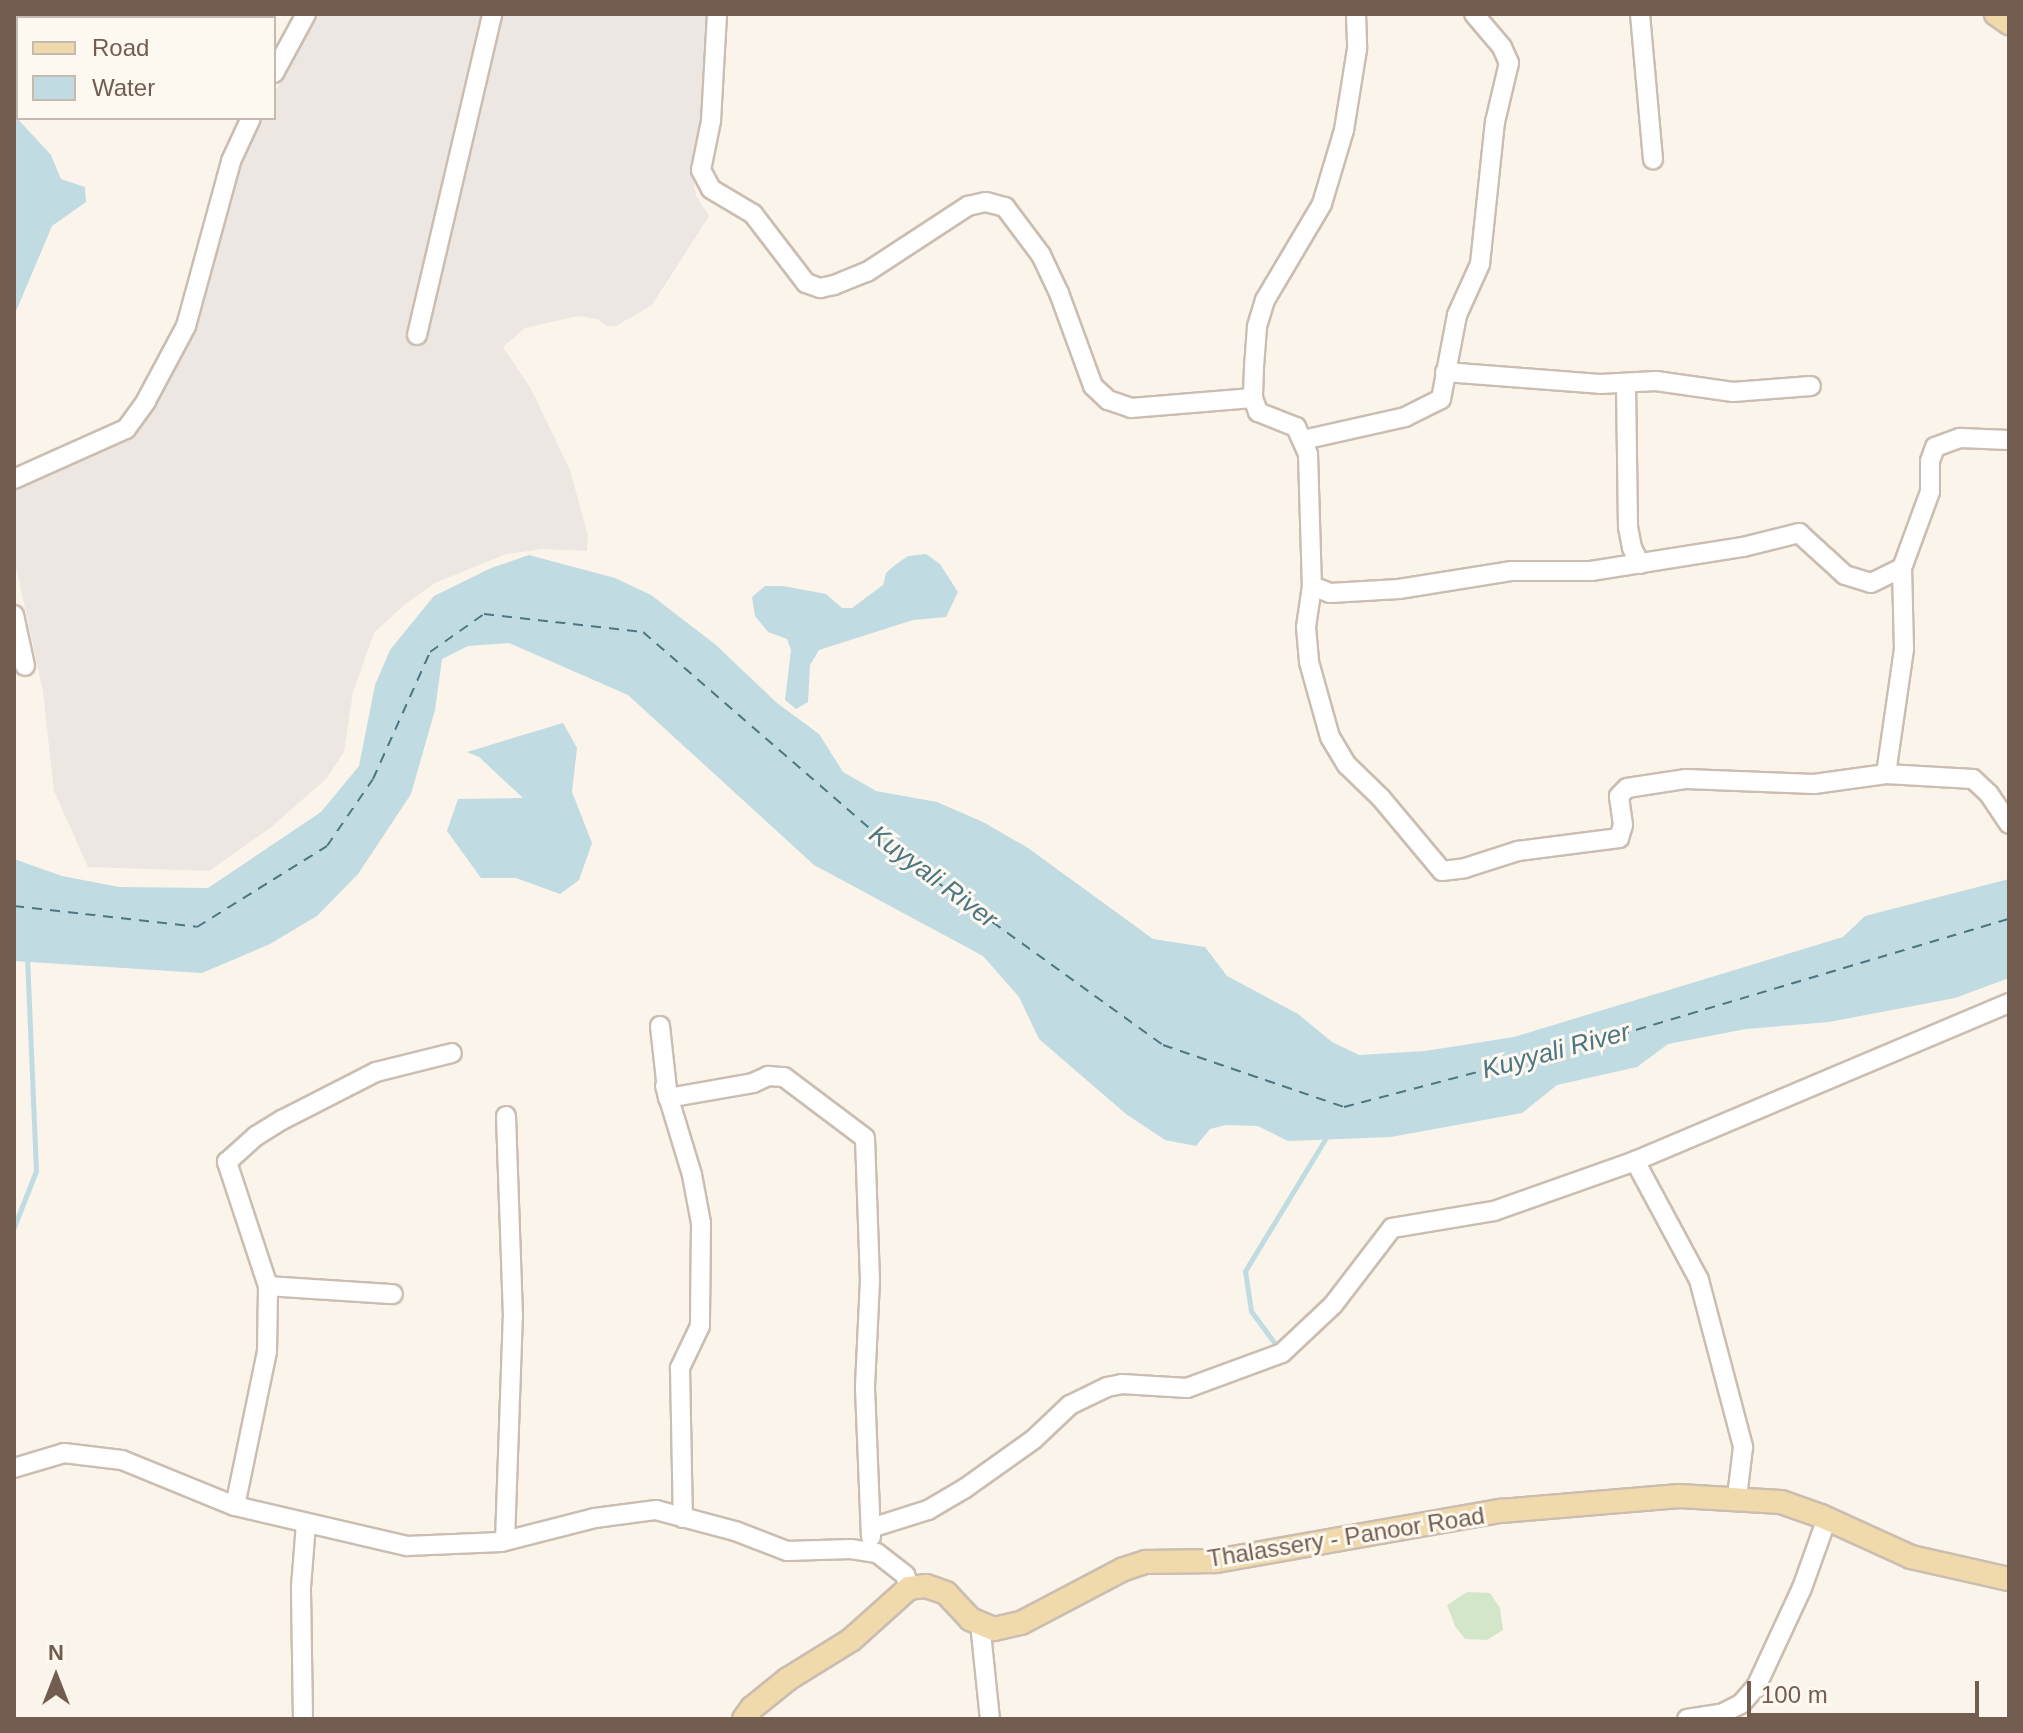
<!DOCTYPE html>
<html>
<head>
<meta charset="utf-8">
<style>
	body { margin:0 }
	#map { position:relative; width:2023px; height:1733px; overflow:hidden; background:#faf4ea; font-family:Arial,sans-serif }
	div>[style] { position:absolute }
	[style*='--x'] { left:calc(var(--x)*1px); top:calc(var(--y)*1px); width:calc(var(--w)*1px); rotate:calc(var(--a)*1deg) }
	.industrial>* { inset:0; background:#ece7e2 }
	.green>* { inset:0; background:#d4e6ca }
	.water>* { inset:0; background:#c0dbe2 }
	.stream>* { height:5px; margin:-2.5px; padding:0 2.5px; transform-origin:2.5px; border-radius:2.5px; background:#c0dbe2 }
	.ferry>* { height:2px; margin-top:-1px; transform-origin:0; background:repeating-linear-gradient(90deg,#4c7782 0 10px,transparent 0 18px) }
	.roads { filter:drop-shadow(2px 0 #cbbdb1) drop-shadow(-2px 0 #cbbdb1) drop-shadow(0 2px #cbbdb1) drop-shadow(0 -2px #cbbdb1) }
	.minor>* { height:18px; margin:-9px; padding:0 9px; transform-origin:9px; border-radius:9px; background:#fff }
	.major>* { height:22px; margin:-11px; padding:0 11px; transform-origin:11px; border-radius:11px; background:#f0d9ab }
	span { translate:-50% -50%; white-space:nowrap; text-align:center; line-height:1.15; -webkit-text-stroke:6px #fdf8f0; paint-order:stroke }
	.street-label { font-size:24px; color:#725d50 }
	.water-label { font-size:26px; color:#4c7782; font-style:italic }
	.frame { position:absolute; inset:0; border:16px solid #725d50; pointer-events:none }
	.legend { position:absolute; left:16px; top:16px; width:260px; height:104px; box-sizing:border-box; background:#fdf8f0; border:2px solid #c5bab0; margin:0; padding:10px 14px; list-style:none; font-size:24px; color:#725d50 }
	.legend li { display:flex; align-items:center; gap:16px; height:40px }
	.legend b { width:40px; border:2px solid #c5bab0 }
	.north { position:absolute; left:16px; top:1637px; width:80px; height:80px; -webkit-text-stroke:6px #fdf8f0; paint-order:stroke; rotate:0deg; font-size:22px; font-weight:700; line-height:32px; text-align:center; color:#725d50 }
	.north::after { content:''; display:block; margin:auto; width:28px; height:36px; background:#725d50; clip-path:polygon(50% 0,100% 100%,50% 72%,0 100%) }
	.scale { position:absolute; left:1747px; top:1681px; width:232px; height:36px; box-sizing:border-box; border:4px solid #725d50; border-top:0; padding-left:10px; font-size:24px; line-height:28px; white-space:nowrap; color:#725d50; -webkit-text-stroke:6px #fdf8f0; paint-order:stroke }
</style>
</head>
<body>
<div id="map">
	<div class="industrial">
		<i style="clip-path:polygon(316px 14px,709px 14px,707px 92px,691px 163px,696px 196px,709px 216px,652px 305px,616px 326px,606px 326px,597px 319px,578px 316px,525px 328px,503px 347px,531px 389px,570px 470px,588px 536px,587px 551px,543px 549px,506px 554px,435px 583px,404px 605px,374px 633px,353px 692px,344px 752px,326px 779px,269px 829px,209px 871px,88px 867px,54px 791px,43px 692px,14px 557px,14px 488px,115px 444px,142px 415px,253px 134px,261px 118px,274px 118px,274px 94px)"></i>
	</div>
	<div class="green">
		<i style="clip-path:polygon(1467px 1592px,1490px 1593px,1500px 1608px,1503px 1630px,1487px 1640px,1465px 1639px,1455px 1626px,1447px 1605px)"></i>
	</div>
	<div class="water">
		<i style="clip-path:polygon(14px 115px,51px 155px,61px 179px,85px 187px,86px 202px,52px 226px,14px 316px)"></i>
		<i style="clip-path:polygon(926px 554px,940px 564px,958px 592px,946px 617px,913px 620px,819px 650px,810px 665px,808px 702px,796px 709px,785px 700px,791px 650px,787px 639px,768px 632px,755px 616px,752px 597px,765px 586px,783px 586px,826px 594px,842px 608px,852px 608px,883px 585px,886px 573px,895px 565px,908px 556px)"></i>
		<i style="clip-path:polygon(529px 555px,615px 578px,651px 595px,716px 645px,777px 703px,819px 734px,843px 772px,876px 791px,937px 802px,983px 822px,1028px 848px,1153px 939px,1205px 947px,1227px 976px,1298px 1014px,1332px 1042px,1359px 1055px,1425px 1051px,1514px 1037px,1843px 937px,1865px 916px,2009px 879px,2009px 978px,1955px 998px,1829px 1022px,1746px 1029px,1668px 1044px,1637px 1067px,1557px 1085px,1522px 1113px,1391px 1137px,1288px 1141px,1258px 1126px,1226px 1125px,1210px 1129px,1196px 1146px,1165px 1140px,1126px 1114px,1039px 1039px,1019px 997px,983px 956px,814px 865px,628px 695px,509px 643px,468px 646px,442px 659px,435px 710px,411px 794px,358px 874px,317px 916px,270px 944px,202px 973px,14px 961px,14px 859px,62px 876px,119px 887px,208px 888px,321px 812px,359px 766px,375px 685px,390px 650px,434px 596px,491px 568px)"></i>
		<i style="clip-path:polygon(563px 723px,577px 748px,572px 792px,592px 843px,579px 880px,560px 894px,516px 878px,481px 878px,447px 831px,458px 799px,523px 798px,479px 757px,467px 752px)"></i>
	</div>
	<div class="stream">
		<i style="--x:14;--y:1227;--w:60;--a:-68.6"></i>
		<i style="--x:36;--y:1171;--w:214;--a:-92.4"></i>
		<i style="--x:1279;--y:1349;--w:47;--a:-126.4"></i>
		<i style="--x:1251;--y:1311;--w:40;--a:-98.5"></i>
		<i style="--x:1245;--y:1271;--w:158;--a:-58.7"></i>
	</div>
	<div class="ferry">
		<i style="--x:14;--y:196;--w:21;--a:90"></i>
		<i style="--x:14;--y:906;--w:184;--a:6.5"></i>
		<i style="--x:197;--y:927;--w:153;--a:-31.9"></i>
		<i style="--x:327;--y:846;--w:81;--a:-55.5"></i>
		<i style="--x:373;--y:779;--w:139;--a:-65.8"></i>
		<i style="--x:430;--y:652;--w:66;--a:-35.1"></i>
		<i style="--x:484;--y:614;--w:160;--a:6.5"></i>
		<i style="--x:643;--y:632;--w:347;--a:40.9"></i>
		<i style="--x:905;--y:859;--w:318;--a:35.8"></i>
		<i style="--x:1163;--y:1045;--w:191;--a:18.9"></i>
		<i style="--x:1344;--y:1107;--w:284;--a:-14.7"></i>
		<i style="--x:1619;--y:1035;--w:407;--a:-16.6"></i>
	</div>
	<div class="roads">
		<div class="minor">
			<i style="--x:717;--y:14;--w:107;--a:93.2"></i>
			<i style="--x:711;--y:121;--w:50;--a:101.5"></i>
			<i style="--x:701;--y:170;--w:21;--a:62"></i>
			<i style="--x:711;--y:189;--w:49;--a:30.8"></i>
			<i style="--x:753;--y:214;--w:87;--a:52.5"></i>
			<i style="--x:806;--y:283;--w:15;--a:20"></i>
			<i style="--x:820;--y:288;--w:14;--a:-12"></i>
			<i style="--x:834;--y:285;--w:35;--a:-22"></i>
			<i style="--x:867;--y:272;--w:121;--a:-33.2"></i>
			<i style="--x:968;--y:206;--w:18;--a:-13"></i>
			<i style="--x:986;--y:202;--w:20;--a:15"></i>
			<i style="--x:1005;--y:207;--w:60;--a:53.1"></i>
			<i style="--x:1041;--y:255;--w:42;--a:64.7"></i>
			<i style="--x:1059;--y:293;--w:99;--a:69.9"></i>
			<i style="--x:1093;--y:386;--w:21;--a:43"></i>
			<i style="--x:1108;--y:400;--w:24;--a:19"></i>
			<i style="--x:1131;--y:408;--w:122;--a:-4.7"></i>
			<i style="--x:1356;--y:14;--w:35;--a:88"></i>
			<i style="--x:1357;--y:49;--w:82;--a:99.1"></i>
			<i style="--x:1344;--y:130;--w:77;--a:106.6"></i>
			<i style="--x:1322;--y:204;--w:112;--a:120.7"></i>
			<i style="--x:1265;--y:300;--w:28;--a:107"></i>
			<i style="--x:1257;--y:327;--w:40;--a:94.3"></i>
			<i style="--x:1254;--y:367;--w:31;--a:92"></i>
			<i style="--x:1253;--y:398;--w:15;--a:70"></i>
			<i style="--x:1258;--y:412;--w:41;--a:21.5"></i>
			<i style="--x:1296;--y:427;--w:30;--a:66"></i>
			<i style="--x:1308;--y:454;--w:132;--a:88.3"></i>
			<i style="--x:1312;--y:586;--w:19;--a:21"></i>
			<i style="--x:1330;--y:593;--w:69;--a:-3.3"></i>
			<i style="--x:1399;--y:589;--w:113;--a:-9.1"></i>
			<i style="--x:1511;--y:571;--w:80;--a:0"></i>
			<i style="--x:1591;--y:571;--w:154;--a:-9"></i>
			<i style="--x:1743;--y:547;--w:58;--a:-14"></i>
			<i style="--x:1799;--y:533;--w:62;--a:42.4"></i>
			<i style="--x:1845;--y:575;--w:27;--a:17"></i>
			<i style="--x:1871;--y:583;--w:34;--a:-26"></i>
			<i style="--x:1902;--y:568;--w:81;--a:-69.8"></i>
			<i style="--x:1930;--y:492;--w:31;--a:-90"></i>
			<i style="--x:1930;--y:461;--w:15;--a:-70"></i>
			<i style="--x:1935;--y:447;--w:27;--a:-20"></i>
			<i style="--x:1960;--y:438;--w:49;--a:2.3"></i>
			<i style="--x:1640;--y:14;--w:146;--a:84.9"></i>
			<i style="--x:274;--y:73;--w:67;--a:-61.5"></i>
			<i style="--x:417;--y:335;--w:330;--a:-76.8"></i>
			<i style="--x:1445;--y:372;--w:155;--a:4.4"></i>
			<i style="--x:1600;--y:384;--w:56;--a:-3.1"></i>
			<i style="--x:1656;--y:381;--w:78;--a:8.1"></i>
			<i style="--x:1733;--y:392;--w:78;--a:-4.4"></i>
			<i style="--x:1626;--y:384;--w:143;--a:89.2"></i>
			<i style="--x:1628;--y:527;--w:21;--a:79"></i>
			<i style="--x:1632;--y:548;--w:18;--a:63"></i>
			<i style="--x:1303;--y:440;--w:105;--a:-12.7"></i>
			<i style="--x:1405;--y:417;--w:40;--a:-26.6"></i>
			<i style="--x:1441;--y:399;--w:86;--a:-79.2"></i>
			<i style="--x:1457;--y:315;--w:56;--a:-65.7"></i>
			<i style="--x:1480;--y:264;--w:143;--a:-84"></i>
			<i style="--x:1495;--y:122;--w:61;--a:-76.7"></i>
			<i style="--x:1509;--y:63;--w:17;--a:-114"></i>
			<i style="--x:1502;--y:47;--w:43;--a:-130.3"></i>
			<i style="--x:14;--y:479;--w:123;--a:-24.1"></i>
			<i style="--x:126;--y:429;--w:34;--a:-54"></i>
			<i style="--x:146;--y:401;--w:85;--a:-61.9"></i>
			<i style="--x:186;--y:326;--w:171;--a:-74.7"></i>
			<i style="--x:231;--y:161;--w:47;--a:-65.1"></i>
			<i style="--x:1312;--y:586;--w:41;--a:98.3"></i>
			<i style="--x:1306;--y:627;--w:35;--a:85"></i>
			<i style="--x:1309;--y:662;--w:78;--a:74.4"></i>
			<i style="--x:1330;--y:737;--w:33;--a:59"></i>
			<i style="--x:1347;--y:765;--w:47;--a:44.1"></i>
			<i style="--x:1381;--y:798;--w:95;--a:50.1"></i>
			<i style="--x:1442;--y:871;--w:23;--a:-7"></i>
			<i style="--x:1465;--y:868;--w:56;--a:-17.8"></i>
			<i style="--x:1518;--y:851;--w:102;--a:-7.3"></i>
			<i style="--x:1619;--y:838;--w:14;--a:-73"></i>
			<i style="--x:1623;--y:825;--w:29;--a:-98"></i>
			<i style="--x:1619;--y:796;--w:11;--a:-45"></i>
			<i style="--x:1627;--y:788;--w:60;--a:-8.7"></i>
			<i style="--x:1686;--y:779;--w:128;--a:2.2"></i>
			<i style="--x:1814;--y:784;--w:73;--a:-7.9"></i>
			<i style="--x:1886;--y:774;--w:87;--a:3.3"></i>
			<i style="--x:1973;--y:779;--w:22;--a:43"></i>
			<i style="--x:1989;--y:794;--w:36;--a:56"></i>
			<i style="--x:14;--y:615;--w:52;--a:77.8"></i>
			<i style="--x:1886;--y:774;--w:126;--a:-81.8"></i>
			<i style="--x:1904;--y:649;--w:81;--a:-91.4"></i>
			<i style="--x:660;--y:1026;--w:72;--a:83.7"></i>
			<i style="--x:668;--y:1098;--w:86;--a:-10"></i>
			<i style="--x:753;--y:1083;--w:17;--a:-25"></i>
			<i style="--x:768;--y:1076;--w:16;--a:4"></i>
			<i style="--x:784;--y:1077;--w:101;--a:37"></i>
			<i style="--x:865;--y:1138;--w:142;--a:88"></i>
			<i style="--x:870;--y:1280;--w:108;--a:92.7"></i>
			<i style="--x:865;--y:1388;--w:149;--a:87.7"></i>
			<i style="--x:665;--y:1086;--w:93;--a:73.1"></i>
			<i style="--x:692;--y:1175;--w:49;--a:79.4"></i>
			<i style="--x:701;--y:1223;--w:103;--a:90.6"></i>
			<i style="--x:700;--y:1326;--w:47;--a:115.5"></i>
			<i style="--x:680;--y:1368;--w:150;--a:88.9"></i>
			<i style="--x:1635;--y:1161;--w:135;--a:61.7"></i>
			<i style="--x:1699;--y:1280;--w:173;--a:75.2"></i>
			<i style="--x:1743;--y:1447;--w:50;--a:96.8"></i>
			<i style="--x:268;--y:1286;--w:125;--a:3.7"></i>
			<i style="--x:14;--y:1468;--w:52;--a:-16.7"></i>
			<i style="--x:64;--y:1453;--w:58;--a:6.9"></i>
			<i style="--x:122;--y:1460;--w:122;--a:22.2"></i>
			<i style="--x:235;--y:1506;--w:177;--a:13.1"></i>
			<i style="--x:407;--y:1546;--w:94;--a:-2.4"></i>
			<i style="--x:501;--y:1542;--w:97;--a:-14.3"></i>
			<i style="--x:595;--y:1518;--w:62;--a:-7.5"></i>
			<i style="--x:656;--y:1510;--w:82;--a:14.9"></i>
			<i style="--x:735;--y:1531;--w:56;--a:21"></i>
			<i style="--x:787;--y:1551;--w:64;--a:-1.8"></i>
			<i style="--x:851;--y:1549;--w:26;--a:9"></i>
			<i style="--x:877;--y:1553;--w:36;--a:38"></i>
			<i style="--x:905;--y:1575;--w:14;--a:73"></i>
			<i style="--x:235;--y:1506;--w:157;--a:-78.3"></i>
			<i style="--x:267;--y:1352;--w:66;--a:-89.1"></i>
			<i style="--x:268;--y:1286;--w:131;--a:-108.3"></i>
			<i style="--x:227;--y:1162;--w:39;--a:-42"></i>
			<i style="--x:256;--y:1136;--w:31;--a:-32"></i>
			<i style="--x:282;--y:1120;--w:106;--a:-27.1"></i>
			<i style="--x:376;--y:1072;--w:78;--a:-14"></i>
			<i style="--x:871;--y:1528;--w:60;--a:-17.5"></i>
			<i style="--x:928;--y:1510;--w:42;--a:-30.3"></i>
			<i style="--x:964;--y:1489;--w:86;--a:-35.5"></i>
			<i style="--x:1034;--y:1439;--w:50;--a:-43.4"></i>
			<i style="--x:1070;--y:1405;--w:41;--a:-25.9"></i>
			<i style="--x:1107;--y:1387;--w:15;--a:-11"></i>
			<i style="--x:1122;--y:1384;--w:65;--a:3.5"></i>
			<i style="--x:1187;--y:1388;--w:101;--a:-20.2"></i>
			<i style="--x:1282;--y:1353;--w:70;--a:-43.3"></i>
			<i style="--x:1333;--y:1305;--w:97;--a:-52.5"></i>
			<i style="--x:1392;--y:1228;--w:103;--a:-9.5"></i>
			<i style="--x:1494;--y:1211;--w:150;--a:-19.5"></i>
			<i style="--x:1635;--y:1161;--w:406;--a:-22.9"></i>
			<i style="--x:505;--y:1541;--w:224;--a:-88"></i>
			<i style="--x:513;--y:1317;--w:201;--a:-92"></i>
			<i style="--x:980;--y:1623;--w:97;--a:84.1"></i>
			<i style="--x:303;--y:1719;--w:132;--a:-90.9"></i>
			<i style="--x:301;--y:1587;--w:64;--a:-85.5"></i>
			<i style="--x:1687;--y:1719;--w:36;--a:-9"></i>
			<i style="--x:1723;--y:1713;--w:20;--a:-27"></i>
			<i style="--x:1741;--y:1704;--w:23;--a:-49"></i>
			<i style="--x:1756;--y:1687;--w:109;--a:-65.1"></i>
			<i style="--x:1802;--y:1588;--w:74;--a:-70.3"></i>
		</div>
		<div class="major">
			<i style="--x:1996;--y:14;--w:16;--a:35"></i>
			<i style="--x:744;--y:1719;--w:14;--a:-54"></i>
			<i style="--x:752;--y:1708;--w:46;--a:-38.9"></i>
			<i style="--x:788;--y:1679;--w:74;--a:-31.8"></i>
			<i style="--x:851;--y:1640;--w:78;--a:-41.9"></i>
			<i style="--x:909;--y:1588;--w:17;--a:-7"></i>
			<i style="--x:926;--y:1586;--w:21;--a:19"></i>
			<i style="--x:946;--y:1593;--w:35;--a:47"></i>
			<i style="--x:970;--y:1619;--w:26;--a:23"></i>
			<i style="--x:994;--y:1629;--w:28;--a:-13"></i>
			<i style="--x:1021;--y:1623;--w:116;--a:-27.7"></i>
			<i style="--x:1124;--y:1569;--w:23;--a:-18"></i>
			<i style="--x:1146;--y:1562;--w:70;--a:-0.8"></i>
			<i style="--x:1216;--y:1561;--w:289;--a:-10"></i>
			<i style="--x:1501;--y:1511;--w:179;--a:-4.8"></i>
			<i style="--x:1679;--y:1496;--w:102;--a:3.4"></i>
			<i style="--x:1781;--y:1502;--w:42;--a:19.3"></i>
			<i style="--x:1821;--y:1516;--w:99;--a:24.5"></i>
			<i style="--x:1911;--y:1557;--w:100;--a:12.7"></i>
		</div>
	</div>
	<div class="street-label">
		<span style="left:1346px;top:1537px;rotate:-9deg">Thalassery - Panoor Road</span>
	</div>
	<div class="water-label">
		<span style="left:933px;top:877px;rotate:37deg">Kuyyali River</span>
		<span style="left:1556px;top:1051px;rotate:-15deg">Kuyyali River</span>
	</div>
	<div class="frame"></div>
	<ul class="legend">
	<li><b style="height:10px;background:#f0d9ab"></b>Road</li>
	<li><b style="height:22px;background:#c0dbe2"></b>Water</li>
	</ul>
	<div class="north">N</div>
	<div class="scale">100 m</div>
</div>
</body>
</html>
